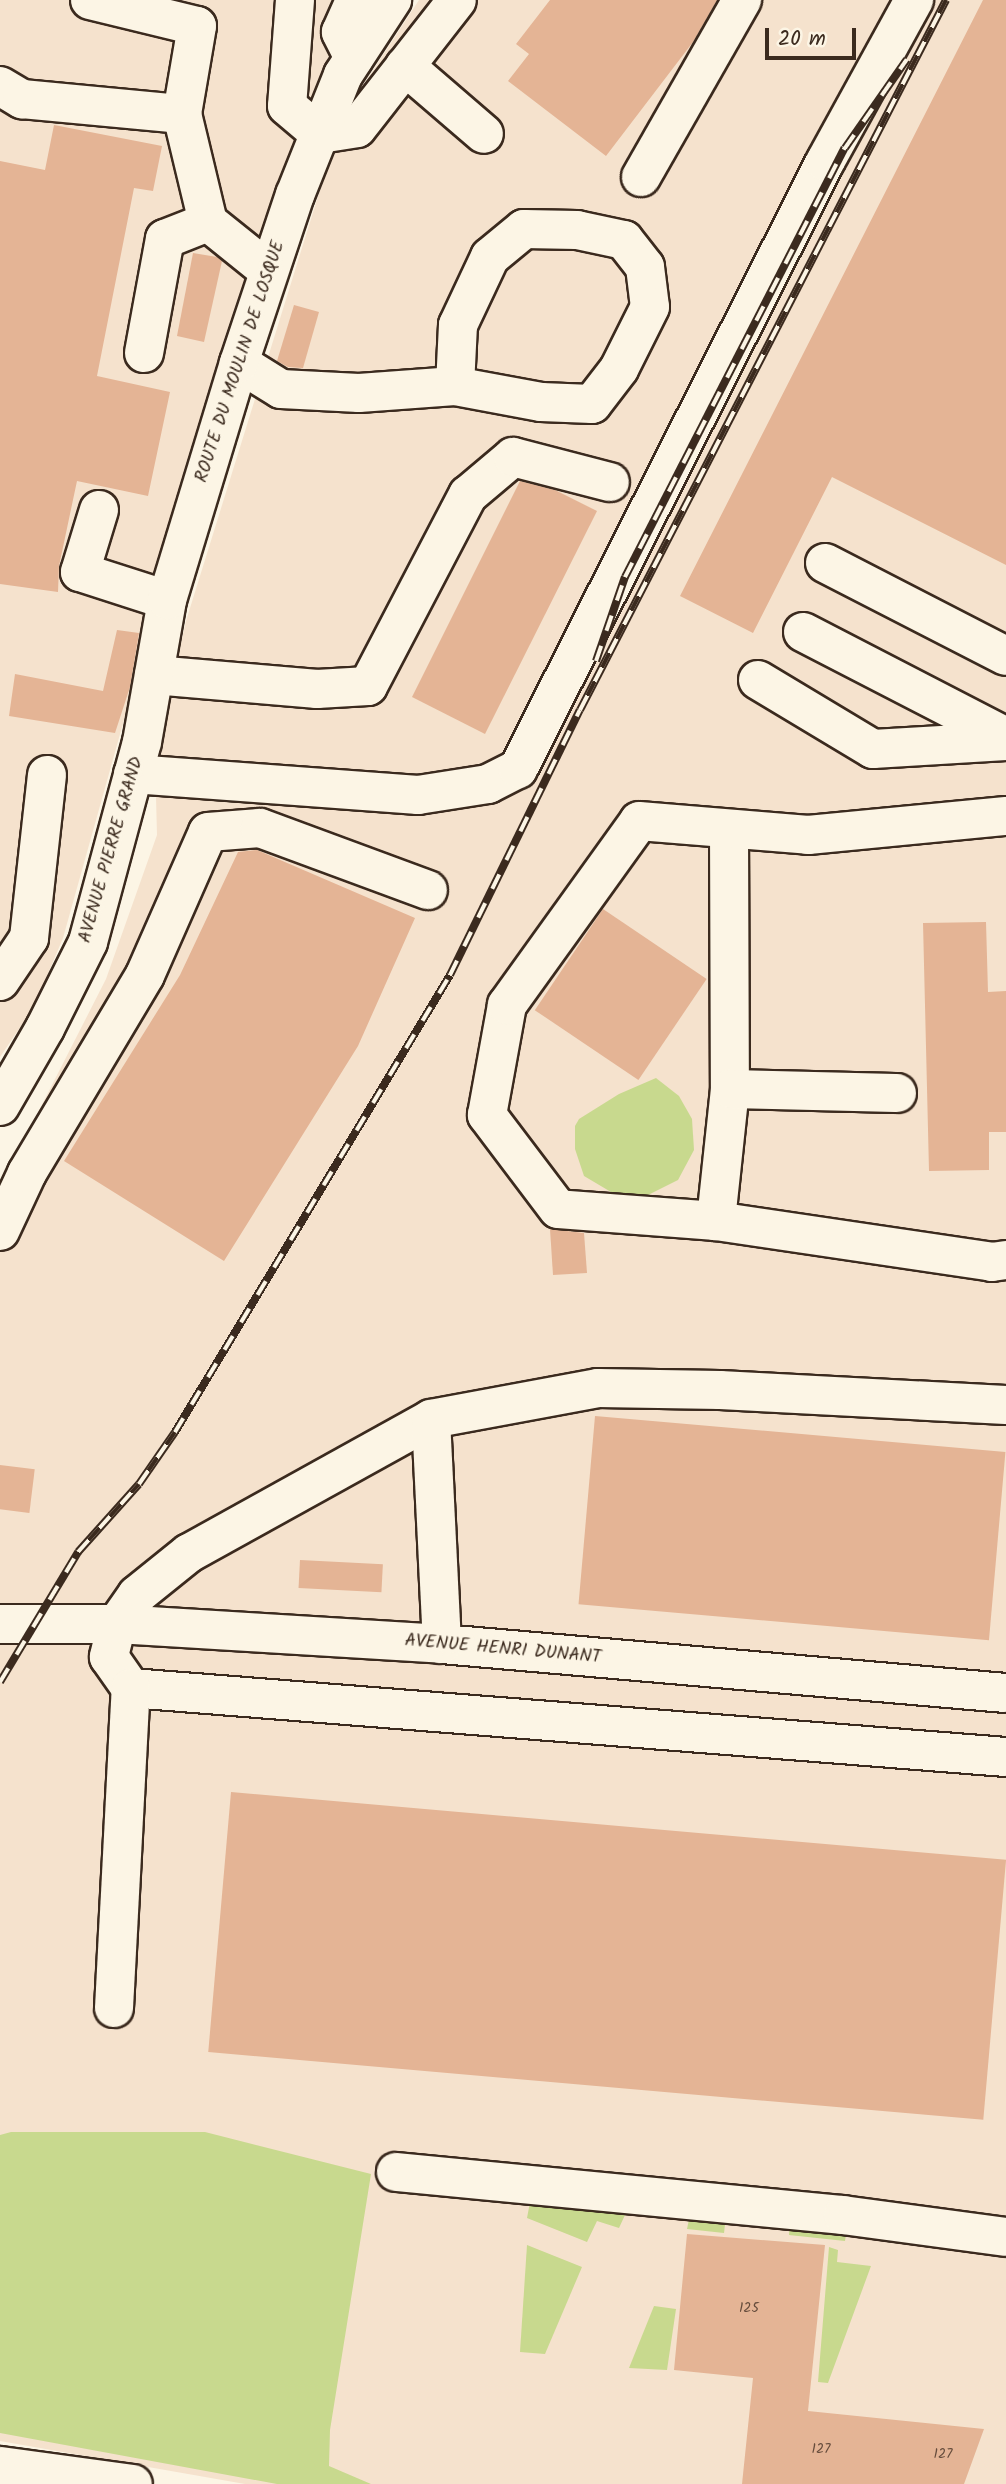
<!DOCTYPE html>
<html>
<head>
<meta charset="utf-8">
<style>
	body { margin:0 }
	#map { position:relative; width:1006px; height:2484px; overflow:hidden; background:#fcf5e5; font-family:Kalam,sans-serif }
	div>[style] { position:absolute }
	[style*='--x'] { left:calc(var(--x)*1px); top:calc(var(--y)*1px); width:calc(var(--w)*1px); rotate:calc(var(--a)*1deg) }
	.built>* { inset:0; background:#f5e2cd }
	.green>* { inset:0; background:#c8d98e }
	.building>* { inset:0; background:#e4b495; transform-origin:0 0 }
	.roads { filter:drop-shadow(2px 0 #3b2a1e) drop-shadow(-2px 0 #3b2a1e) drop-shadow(0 2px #3b2a1e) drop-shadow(0 -2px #3b2a1e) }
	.minor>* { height:38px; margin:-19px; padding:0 19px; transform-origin:19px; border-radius:19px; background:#fcf5e5 }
	.major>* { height:38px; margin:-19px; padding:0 19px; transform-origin:19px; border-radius:19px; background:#fcf5e5 }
	.rail>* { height:8px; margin-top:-4px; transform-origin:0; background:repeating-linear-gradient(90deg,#fcf5e5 0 16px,#3b2a1e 0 32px); box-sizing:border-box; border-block:2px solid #3b2a1e }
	span { translate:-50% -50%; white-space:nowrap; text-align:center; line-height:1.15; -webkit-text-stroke:7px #fcf5e5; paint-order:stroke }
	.number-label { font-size:14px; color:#654c3c }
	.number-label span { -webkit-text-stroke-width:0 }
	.street-label { font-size:18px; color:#3b2a1e }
	.scale { position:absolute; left:765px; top:28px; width:91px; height:32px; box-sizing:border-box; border:4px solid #3b2a1e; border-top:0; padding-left:9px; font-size:21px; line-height:24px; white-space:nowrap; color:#3b2a1e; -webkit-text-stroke:5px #fcf5e5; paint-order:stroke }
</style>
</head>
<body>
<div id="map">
	<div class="built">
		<i style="clip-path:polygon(0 0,370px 0,294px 144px,183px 509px,63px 938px,34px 1007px,0 1057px)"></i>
		<i style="clip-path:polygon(419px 0,1006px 0,1006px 2484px,245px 2484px,0 2441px,0 1187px,106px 979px,157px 835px,155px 759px,186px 621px,343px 116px)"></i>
	</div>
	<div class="green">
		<i style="clip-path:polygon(656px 1078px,679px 1096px,692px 1119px,694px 1150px,678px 1180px,646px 1196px,611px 1192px,584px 1176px,575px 1149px,575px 1126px,579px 1119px,619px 1094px)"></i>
		<i style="clip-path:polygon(11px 2132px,205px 2132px,371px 2174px,330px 2430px,329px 2466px,371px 2484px,277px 2484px,0 2433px,0 2135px)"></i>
		<i style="clip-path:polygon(531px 2197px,622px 2208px,625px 2215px,619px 2228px,597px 2221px,587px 2242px,527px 2218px)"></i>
		<i style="clip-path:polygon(691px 2210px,726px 2216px,724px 2233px,687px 2229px)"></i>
		<i style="clip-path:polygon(790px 2220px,847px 2228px,845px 2241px,789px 2235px)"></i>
		<i style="clip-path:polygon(527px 2245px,582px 2267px,545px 2354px,520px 2352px)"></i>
		<i style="clip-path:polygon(829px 2247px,838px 2250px,837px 2262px,871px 2266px,828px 2383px,818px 2382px)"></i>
		<i style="clip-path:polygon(654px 2306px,676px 2309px,667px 2370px,629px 2368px)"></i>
	</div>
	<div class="building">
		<i style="clip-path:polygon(550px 0,717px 0,693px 42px,606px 156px,508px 81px,529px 54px,516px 44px)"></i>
		<i style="clip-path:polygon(983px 0,1006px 0,1006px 565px,832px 477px,753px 633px,680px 596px)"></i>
		<i style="clip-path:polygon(54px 125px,162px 146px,153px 191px,134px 188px,97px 376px,170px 392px,148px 496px,77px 481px,59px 566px,58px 592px,0 584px,0 161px,45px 170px)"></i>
		<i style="clip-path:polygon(193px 253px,217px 257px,222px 261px,204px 342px,177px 336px)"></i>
		<i style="clip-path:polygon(294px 305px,319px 312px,303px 368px,288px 367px,277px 361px)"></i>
		<i style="clip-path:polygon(520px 481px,555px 490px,597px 511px,485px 734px,412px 697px)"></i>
		<i style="clip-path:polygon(117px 630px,139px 633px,130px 687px,115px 733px,9px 716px,15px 674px,103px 691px)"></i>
		<i style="clip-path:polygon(257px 850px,415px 918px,358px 1046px,224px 1261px,64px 1161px,180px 975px,238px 852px)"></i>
		<i style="left:603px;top:909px;width:125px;height:122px;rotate:34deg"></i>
		<i style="clip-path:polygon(986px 922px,988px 992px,1006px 991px,1006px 1132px,989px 1132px,989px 1170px,929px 1171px,923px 923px)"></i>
		<i style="clip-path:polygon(550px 1229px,584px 1233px,587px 1273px,553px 1275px)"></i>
		<i style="left:595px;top:1416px;width:412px;height:189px;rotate:5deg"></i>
		<i style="left:0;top:1465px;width:35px;height:44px;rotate:7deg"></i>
		<i style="left:300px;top:1560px;width:83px;height:28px;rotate:3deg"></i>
		<i style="left:231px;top:1792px;width:778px;height:261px;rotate:5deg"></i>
		<i style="clip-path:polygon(687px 2234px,825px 2245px,808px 2411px,984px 2429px,964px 2484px,742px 2484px,753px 2378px,674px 2370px)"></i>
	</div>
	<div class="roads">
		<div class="minor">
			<i style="--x:90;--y:0;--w:110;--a:13.7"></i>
			<i style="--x:197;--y:26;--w:89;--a:99.7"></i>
			<i style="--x:182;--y:114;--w:111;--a:76.5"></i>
			<i style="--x:208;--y:222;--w:78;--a:38.8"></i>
			<i style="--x:295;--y:0;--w:106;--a:94.3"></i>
			<i style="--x:287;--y:106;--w:43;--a:40.3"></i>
			<i style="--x:320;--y:134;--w:37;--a:-9"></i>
			<i style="--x:357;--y:128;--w:162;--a:-52"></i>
			<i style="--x:354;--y:58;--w:29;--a:-117"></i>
			<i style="--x:341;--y:32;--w:35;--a:-66"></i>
			<i style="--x:405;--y:66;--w:104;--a:40.7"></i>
			<i style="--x:0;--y:86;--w:26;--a:31"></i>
			<i style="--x:22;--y:99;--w:161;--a:5.4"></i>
			<i style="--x:641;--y:177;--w:204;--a:-60.3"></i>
			<i style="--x:144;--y:353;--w:116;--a:-79.6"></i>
			<i style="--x:165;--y:239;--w:46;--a:-21.6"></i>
			<i style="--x:239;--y:363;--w:49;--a:31.8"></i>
			<i style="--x:281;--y:389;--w:78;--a:2.9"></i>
			<i style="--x:359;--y:393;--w:96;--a:-4.2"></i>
			<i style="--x:455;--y:386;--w:61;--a:-87.2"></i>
			<i style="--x:458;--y:325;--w:75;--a:-64.8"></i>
			<i style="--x:490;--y:257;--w:44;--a:-39.5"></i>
			<i style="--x:524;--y:229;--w:53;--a:1.1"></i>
			<i style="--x:577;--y:230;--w:48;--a:12"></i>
			<i style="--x:624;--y:240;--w:34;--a:52"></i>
			<i style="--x:645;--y:267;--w:40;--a:82.9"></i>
			<i style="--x:650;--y:307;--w:69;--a:116.6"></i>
			<i style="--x:619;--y:369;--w:44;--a:127.6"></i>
			<i style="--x:592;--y:404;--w:51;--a:-177.8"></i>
			<i style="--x:541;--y:402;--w:87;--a:-169.5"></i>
			<i style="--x:99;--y:510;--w:65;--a:107"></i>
			<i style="--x:80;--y:572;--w:91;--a:17.8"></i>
			<i style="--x:825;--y:563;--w:203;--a:27.2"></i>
			<i style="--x:803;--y:632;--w:229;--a:27.3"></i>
			<i style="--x:154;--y:675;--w:164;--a:4.9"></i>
			<i style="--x:317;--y:689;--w:51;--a:-3.4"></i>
			<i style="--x:368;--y:686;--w:216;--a:-62.4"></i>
			<i style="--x:468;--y:495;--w:59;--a:-40.2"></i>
			<i style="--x:513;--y:457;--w:100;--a:14.5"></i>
			<i style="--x:758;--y:680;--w:134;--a:31"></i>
			<i style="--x:873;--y:749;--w:133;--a:-3.4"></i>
			<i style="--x:133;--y:774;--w:286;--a:4.2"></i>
			<i style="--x:418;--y:795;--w:71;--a:-8.9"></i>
			<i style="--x:488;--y:784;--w:34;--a:-27"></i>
			<i style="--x:518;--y:769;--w:680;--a:-63.17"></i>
			<i style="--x:825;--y:162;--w:185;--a:-61.2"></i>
			<i style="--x:729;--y:829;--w:260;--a:89.8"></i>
			<i style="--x:730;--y:1089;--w:133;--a:96.1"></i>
			<i style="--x:716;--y:1221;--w:158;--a:-175.7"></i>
			<i style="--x:558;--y:1209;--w:118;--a:-127.1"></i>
			<i style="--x:487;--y:1115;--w:112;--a:-79.7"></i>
			<i style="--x:507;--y:1005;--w:226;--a:-54.3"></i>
			<i style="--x:639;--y:821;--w:170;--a:4.7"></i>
			<i style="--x:808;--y:835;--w:199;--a:-5.5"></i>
			<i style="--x:0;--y:981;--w:52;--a:-56"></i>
			<i style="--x:29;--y:938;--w:164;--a:-83.7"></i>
			<i style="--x:730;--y:1089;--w:167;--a:1.4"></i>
			<i style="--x:0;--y:1106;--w:90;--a:-60"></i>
			<i style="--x:45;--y:1028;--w:96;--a:-63.4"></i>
			<i style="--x:88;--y:942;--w:207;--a:-74.9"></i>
			<i style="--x:142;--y:742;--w:144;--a:-80"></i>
			<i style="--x:167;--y:600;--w:248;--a:-73.1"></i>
			<i style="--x:239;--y:363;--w:177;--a:-71.6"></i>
			<i style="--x:295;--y:195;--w:129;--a:-68.2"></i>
			<i style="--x:343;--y:75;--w:90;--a:-56.8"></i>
			<i style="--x:716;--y:1221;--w:279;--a:8.4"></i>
			<i style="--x:992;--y:1262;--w:14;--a:-8"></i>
			<i style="--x:0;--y:1231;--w:64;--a:-65"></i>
			<i style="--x:27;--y:1173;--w:230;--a:-59.2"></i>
			<i style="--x:145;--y:975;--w:156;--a:-66.2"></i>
			<i style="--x:208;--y:832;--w:52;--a:-4.4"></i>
			<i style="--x:260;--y:828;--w:179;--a:20.3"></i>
			<i style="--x:431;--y:1419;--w:277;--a:151"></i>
			<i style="--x:189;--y:1553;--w:67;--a:141.1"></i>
			<i style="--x:137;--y:1595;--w:35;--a:125"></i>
			<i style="--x:117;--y:1624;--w:34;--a:104"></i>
			<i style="--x:109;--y:1657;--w:38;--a:55"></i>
			<i style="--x:131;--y:1688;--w:878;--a:4.51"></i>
			<i style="--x:0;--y:1624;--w:117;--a:0"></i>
			<i style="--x:117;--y:1624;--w:326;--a:3.5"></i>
			<i style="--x:442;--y:1644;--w:566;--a:4.97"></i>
			<i style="--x:442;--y:1644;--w:225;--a:-92.8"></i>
			<i style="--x:431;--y:1419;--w:170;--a:-10.5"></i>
			<i style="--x:598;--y:1388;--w:122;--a:0.9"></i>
			<i style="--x:720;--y:1390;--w:286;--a:3"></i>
			<i style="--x:114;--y:2008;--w:320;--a:-87"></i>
			<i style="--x:396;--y:2172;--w:449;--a:5.5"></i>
			<i style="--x:843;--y:2215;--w:164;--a:7.7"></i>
		</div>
		<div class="major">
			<i style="--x:0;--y:2466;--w:134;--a:7.7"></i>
		</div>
	</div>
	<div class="rail">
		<i style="--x:596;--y:661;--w:89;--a:-71"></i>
		<i style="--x:625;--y:577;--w:482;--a:-62.9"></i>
		<i style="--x:845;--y:148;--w:108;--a:-55.1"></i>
		<i style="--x:0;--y:1682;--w:152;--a:-59"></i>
		<i style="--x:78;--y:1552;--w:91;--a:-48.1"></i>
		<i style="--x:139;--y:1484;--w:63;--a:-55.3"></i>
		<i style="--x:175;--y:1432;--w:533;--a:-58.96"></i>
		<i style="--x:450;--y:975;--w:295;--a:-63.9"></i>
		<i style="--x:580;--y:710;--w:799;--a:-62.73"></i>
	</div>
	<div class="number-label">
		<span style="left:749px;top:2308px">125</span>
		<span style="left:821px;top:2449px">127</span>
		<span style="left:943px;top:2454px">127</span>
	</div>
	<div class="street-label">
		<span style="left:241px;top:362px;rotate:-72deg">ROUTE DU MOULIN DE LOSQUE</span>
		<span style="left:112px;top:850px;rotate:-74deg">AVENUE PIERRE GRAND</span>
		<span style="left:503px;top:1650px;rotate:5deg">AVENUE HENRI DUNANT</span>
	</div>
	<div class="scale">20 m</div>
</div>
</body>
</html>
